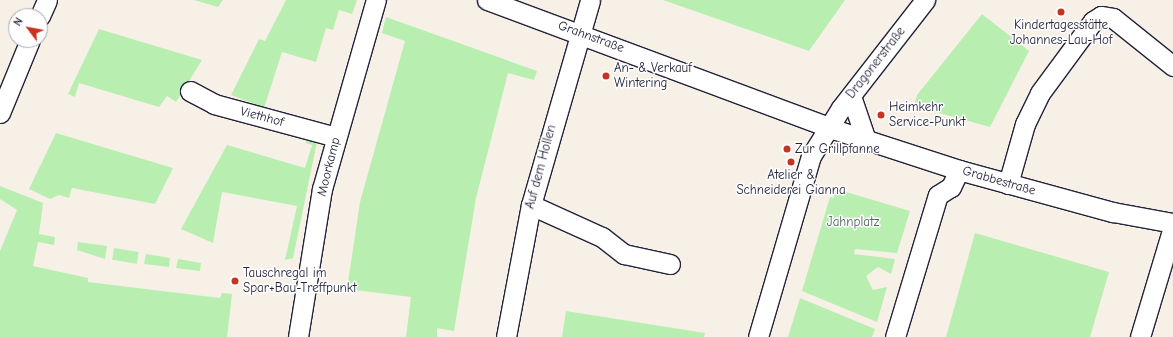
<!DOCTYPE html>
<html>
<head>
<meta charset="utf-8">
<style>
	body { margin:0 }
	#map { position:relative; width:1173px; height:337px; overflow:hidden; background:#f7f0e7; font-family:"Comic Neue",sans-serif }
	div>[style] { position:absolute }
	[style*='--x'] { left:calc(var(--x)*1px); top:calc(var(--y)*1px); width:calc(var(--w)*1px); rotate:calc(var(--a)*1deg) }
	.green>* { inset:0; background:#b8efb1; transform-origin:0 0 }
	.roads { filter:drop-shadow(1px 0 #22223b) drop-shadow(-1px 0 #22223b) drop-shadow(0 1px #22223b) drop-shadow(0 -1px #22223b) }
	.minor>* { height:19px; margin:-9.5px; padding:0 9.5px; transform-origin:9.5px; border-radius:9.5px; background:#fff }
	.dots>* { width:11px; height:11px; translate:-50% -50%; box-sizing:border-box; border:2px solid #fff; border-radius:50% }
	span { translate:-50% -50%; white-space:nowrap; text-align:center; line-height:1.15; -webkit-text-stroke:3px #fff; paint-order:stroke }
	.poi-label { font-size:13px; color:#22223b }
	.left { translate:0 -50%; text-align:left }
	.street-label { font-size:13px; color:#22223b }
	.park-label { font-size:13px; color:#4f605e }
	.north { position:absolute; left:8px; top:8px; width:40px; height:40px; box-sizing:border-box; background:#fff; border:1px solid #a7a7b1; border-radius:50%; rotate:302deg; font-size:11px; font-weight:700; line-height:16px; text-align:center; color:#22223b }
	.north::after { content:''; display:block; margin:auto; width:14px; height:18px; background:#c8321e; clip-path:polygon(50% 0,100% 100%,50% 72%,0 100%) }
</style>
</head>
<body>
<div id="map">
	<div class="green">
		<i style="clip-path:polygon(194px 0,223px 0,218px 7px)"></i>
		<i style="clip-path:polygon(286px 0,357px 0,352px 14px,339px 10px,333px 30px,326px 28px,316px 62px,282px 52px,264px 108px,231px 95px,259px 39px,265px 41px)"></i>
		<i style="clip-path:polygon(663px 0,845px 0,809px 51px)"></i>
		<i style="clip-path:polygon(982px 14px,1029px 51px,990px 127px,914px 106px,917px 95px)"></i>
		<i style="clip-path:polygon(386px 17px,537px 71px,534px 80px,508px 73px,476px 198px,454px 331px,437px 328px,437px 337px,406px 337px,411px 297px,347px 289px,360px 202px,405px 41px,382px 33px)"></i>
		<i style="clip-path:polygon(99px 29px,202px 60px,176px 102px,167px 96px,159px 107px,79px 83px,75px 97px,68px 94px)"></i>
		<i style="clip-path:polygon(56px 133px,173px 168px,155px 204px,72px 188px,69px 198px,59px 195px,50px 199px,29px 189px)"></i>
		<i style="clip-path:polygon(308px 136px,317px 142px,293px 258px,285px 260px,297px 206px,222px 192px,213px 243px,181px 229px,227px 145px,305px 168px,312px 145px,306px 143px)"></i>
		<i style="clip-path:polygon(0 186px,43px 203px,39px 234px,55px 237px,54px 245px,38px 242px,33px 266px,88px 278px,88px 282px,220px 298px,222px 293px,232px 294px,227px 337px,0 337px,0 251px,17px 210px,0 199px)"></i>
		<i style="clip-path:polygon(836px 189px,910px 211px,897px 253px,855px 249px,854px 254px,895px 259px,891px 274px,878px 267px,866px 276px,873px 290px,887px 287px,877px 322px,802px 291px,830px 197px,834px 198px)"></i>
		<i style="clip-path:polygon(975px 233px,1109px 272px,1090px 337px,946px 337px)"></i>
		<i style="clip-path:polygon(78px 242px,107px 246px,105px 259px,77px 250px)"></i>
		<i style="left:114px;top:248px;width:25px;height:12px;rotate:9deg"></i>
		<i style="clip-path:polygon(146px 254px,170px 258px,169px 267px,144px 264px)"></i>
		<i style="clip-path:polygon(178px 259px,201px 263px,200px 271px,176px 268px)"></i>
		<i style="clip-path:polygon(800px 298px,875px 329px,872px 337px,788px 337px)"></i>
		<i style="clip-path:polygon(566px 311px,705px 333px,704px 337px,562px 337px)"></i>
	</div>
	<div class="roads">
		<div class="minor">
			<i style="--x:487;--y:0;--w:372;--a:20.4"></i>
			<i style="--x:836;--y:130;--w:129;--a:18"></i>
			<i style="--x:959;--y:170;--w:160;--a:15.3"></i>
			<i style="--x:1113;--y:212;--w:61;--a:10.4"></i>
			<i style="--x:40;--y:16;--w:17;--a:-66"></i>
			<i style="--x:190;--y:91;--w:27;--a:28"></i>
			<i style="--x:214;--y:104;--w:126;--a:15.1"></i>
			<i style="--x:851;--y:96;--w:46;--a:71.2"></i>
			<i style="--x:0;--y:113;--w:79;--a:-67.7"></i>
			<i style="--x:1008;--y:184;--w:62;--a:-74.2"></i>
			<i style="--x:1025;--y:124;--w:34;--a:-64"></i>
			<i style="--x:1040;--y:93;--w:89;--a:-53.6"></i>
			<i style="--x:1093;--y:21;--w:9;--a:-32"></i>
			<i style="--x:1101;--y:16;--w:12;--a:9"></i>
			<i style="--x:1113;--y:18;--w:77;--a:38.7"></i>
			<i style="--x:531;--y:205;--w:78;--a:24.3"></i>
			<i style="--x:602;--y:237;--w:28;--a:38"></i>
			<i style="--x:624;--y:254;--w:47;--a:12.3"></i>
			<i style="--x:298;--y:337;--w:150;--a:-80.8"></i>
			<i style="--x:322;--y:189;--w:197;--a:-74.1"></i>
			<i style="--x:506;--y:337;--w:134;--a:-79.3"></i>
			<i style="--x:531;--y:205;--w:213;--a:-73.9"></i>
			<i style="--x:758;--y:337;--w:189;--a:-73.7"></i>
			<i style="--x:811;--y:156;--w:57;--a:-58"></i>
			<i style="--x:841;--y:108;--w:137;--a:-52.1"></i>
			<i style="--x:895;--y:337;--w:148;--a:-73.2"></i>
			<i style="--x:938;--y:195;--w:15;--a:-32"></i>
			<i style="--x:951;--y:187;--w:19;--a:-65"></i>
			<i style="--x:1140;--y:337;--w:115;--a:-73.3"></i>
		</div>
	</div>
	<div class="dots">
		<i style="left:1061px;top:12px;background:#c8321e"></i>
		<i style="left:606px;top:76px;background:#c8321e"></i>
		<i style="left:881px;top:115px;background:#c8321e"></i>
		<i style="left:787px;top:149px;background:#c8321e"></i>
		<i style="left:791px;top:162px;background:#c8321e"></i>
		<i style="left:235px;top:281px;background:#c8321e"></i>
	</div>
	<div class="poi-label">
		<span style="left:1061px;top:33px">Kindertagesstätte<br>Johannes-Lau-Hof</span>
		<span class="left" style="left:614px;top:76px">An- &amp; Verkauf<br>Wintering</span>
		<span class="left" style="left:889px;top:115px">Heimkehr<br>Service-Punkt</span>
		<span class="left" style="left:795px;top:149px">Zur Grillpfanne</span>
		<span style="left:791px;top:183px">Atelier &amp;<br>Schneiderei Gianna</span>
		<span class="left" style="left:243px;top:281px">Tauschregal im<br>Spar+Bau-Treffpunkt</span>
	</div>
	<div class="street-label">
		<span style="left:591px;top:37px;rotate:20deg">Grahnstraße</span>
		<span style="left:876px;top:63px;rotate:-52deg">Dragonerstraße</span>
		<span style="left:262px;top:117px;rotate:15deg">Viethhof</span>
		<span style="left:329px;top:167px;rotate:-76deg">Moorkamp</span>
		<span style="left:541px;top:167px;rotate:-75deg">Auf dem Hollen</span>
		<span style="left:999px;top:181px;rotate:16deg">Grabbestraße</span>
	</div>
	<div class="park-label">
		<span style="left:853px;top:222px">Jahnplatz</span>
	</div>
	<div class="north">N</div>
</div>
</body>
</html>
